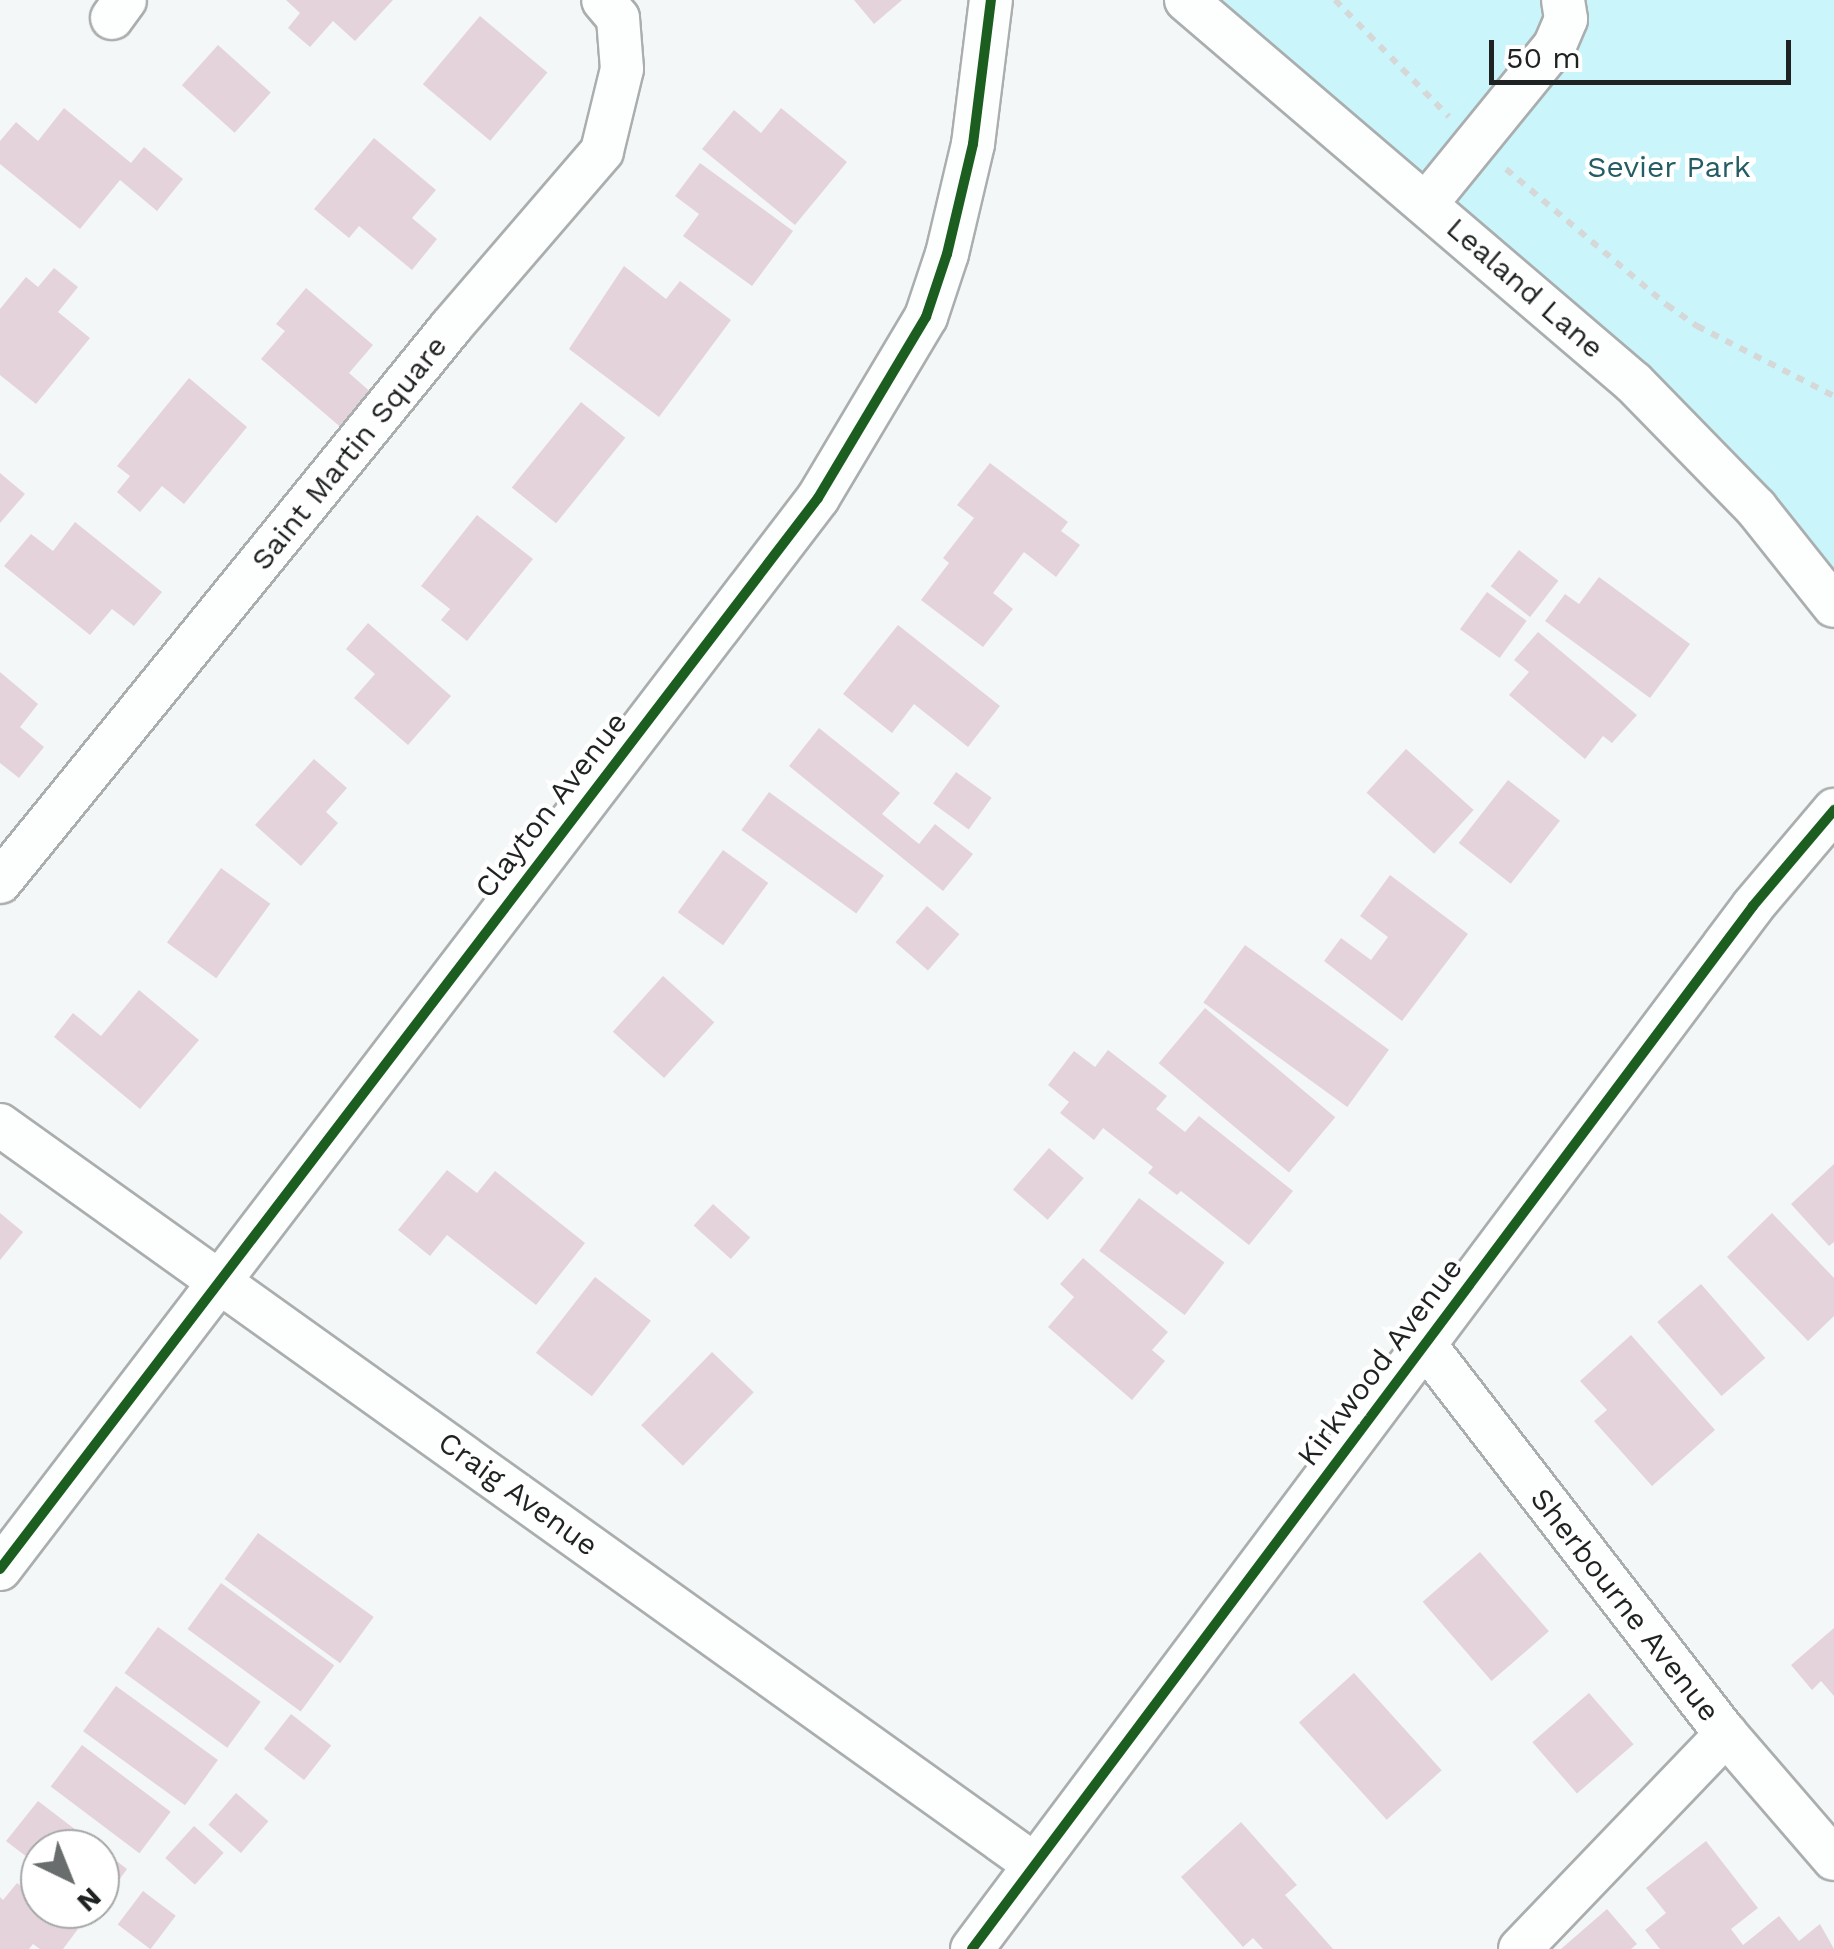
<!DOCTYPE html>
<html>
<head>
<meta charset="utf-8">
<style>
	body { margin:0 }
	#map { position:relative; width:1834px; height:1949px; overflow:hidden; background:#f3f7f7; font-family:"Work Sans",sans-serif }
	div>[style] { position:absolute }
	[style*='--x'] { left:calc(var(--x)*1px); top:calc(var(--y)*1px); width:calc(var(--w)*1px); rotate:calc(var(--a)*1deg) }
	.green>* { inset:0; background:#c9f5fb }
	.building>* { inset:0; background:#e4d3db; transform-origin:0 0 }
	.path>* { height:6px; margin-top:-3px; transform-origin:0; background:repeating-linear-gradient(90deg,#d6d7d7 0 8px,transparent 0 16px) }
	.roads { filter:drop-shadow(2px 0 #abaeae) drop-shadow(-2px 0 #abaeae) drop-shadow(0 2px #abaeae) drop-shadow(0 -2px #abaeae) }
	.minor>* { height:42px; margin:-21px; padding:0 21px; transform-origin:21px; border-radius:21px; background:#fdfefe }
	.cycleway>* { height:10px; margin:-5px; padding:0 5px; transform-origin:5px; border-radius:5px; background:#1b5e20 }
	span { translate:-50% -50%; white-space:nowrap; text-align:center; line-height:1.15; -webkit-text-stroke:9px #fff; paint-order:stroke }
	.park-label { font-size:30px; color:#245d64 }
	.street-label { font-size:30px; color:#1f2222 }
	.north { position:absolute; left:20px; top:1829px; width:100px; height:100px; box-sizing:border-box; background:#fff; border:2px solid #a5a7a7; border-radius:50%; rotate:137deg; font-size:28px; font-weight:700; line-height:40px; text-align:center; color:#1f2222 }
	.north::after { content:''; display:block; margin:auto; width:35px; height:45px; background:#696d6d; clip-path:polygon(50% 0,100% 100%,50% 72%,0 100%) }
	.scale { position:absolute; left:1489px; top:40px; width:302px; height:45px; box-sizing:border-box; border:5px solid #1f2222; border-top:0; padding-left:12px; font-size:30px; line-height:35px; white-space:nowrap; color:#1f2222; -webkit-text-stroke:8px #fff; paint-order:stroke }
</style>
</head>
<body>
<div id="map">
	<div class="green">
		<i style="clip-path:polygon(1209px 0,1834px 0,1834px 570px,1722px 439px,1606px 328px)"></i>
	</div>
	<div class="building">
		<i style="clip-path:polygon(286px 0,393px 0,355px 41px,333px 21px,310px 47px,288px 28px,300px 13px)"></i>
		<i style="clip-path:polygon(854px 0,902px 0,874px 24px)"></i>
		<i style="left:480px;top:16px;width:88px;height:89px;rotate:40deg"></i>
		<i style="left:218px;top:45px;width:71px;height:54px;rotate:42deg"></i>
		<i style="clip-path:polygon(64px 108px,131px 163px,144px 147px,183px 179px,157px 211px,120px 180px,80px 229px,0 164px,0 141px,16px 122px,38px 141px)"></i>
		<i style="clip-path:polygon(781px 108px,847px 162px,795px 225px,702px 149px,734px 110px,761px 133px)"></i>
		<i style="clip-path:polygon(374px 138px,436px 190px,412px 218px,437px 239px,412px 270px,359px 226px,349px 238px,314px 209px)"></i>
		<i style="clip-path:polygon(700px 163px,793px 231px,752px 286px,683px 236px,699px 214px,675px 196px)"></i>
		<i style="clip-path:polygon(624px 266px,666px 299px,680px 281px,731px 320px,659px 417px,569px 349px)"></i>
		<i style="clip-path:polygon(54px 268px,78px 287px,58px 312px,90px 338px,36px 404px,0 375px,0 309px,26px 277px,38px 287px)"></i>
		<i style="clip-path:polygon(306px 288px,373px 345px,349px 373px,374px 395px,344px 430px,261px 359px,285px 331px,276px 324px)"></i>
		<i style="clip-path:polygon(189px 378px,247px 427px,184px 504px,162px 486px,140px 512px,117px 492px,130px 476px,117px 466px)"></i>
		<i style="left:581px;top:402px;width:57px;height:110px;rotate:39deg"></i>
		<i style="clip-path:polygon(990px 463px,1068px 522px,1061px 531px,1080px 545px,1056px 577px,1024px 552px,993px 593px,1013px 609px,983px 647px,921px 600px,949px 563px,943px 558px,974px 518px,957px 505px)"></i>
		<i style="clip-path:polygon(0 473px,25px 494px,0 523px)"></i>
		<i style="clip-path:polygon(477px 515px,533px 559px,467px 641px,441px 620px,450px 609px,421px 586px)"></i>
		<i style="clip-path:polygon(75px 522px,162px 592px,134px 626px,112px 609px,90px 635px,4px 566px,31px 534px,53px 551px)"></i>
		<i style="left:1519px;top:550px;width:50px;height:46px;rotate:38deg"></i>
		<i style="clip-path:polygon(1599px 577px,1690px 644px,1650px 698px,1545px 621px,1565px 594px,1579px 604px)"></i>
		<i style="left:1487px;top:592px;width:49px;height:46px;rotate:36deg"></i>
		<i style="clip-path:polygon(368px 623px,451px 696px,408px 745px,354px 698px,375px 674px,346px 649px)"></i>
		<i style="clip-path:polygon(898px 625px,1000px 706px,968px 747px,914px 704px,892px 733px,843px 694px)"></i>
		<i style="clip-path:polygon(1538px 632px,1637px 715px,1612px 743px,1603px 736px,1585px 759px,1509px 695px,1529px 672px,1514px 660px)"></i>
		<i style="clip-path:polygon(0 672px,38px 704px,20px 727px,44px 747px,19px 778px,0 763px)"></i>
		<i style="clip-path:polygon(819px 728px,900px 793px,882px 814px,919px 844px,935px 824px,973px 854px,943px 891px,789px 766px)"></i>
		<i style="left:1406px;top:749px;width:91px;height:59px;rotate:42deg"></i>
		<i style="clip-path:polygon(314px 759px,347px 788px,326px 812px,338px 823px,301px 866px,255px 825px)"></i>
		<i style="left:956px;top:772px;width:44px;height:39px;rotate:36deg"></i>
		<i style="left:1508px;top:780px;width:66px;height:80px;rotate:38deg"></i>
		<i style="left:769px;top:792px;width:142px;height:47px;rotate:36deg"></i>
		<i style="left:723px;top:850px;width:56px;height:77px;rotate:36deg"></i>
		<i style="left:221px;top:868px;width:61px;height:92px;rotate:36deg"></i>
		<i style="clip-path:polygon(1390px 875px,1468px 934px,1402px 1021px,1324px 961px,1341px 938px,1371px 960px,1388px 937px,1360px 916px)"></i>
		<i style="left:927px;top:906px;width:43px;height:48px;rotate:41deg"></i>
		<i style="left:1245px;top:945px;width:178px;height:71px;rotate:36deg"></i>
		<i style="left:663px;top:976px;width:69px;height:75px;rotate:42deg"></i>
		<i style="clip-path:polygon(139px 990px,199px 1040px,140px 1109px,54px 1037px,73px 1013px,101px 1036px)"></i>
		<i style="left:1205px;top:1008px;width:170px;height:72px;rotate:40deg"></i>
		<i style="clip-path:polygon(1108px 1050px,1167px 1096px,1156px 1109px,1185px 1132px,1199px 1116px,1293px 1191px,1249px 1245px,1181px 1191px,1177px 1195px,1148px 1173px,1153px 1167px,1103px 1128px,1094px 1140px,1060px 1113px,1069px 1102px,1048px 1085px,1074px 1051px,1095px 1067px)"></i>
		<i style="left:1049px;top:1148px;width:46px;height:55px;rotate:41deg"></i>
		<i style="clip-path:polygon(1834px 1164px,1834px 1242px,1829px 1246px,1791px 1204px)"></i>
		<i style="clip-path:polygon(447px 1170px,477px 1193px,495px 1171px,585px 1243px,536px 1305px,447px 1235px,430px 1256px,398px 1230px)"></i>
		<i style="left:1139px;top:1198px;width:107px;height:66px;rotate:37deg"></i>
		<i style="left:713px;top:1204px;width:50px;height:29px;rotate:42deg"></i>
		<i style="clip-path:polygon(0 1213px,23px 1232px,0 1260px)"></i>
		<i style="clip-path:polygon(1772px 1213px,1834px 1278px,1834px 1316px,1808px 1341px,1727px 1257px)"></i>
		<i style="clip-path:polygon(1083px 1258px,1168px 1332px,1152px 1350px,1165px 1361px,1132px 1400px,1048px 1327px,1074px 1297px,1060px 1284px)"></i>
		<i style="left:595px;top:1277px;width:71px;height:96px;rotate:38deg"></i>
		<i style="left:1701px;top:1284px;width:98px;height:58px;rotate:49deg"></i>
		<i style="clip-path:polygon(1631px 1335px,1715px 1430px,1652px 1486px,1594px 1421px,1607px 1410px,1580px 1381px)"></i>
		<i style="left:712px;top:1352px;width:58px;height:102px;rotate:44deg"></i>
		<i style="left:258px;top:1533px;width:143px;height:57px;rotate:36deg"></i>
		<i style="left:1480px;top:1552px;width:105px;height:76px;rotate:49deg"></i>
		<i style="left:221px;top:1583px;width:140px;height:57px;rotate:36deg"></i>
		<i style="left:158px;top:1627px;width:127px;height:57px;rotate:36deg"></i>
		<i style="clip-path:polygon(1834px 1628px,1834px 1696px,1821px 1681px,1812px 1690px,1791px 1665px)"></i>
		<i style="left:1354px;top:1673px;width:131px;height:74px;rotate:48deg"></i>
		<i style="left:116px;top:1686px;width:126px;height:56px;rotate:36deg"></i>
		<i style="left:1589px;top:1693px;width:68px;height:75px;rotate:49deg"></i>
		<i style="left:291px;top:1714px;width:51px;height:44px;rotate:38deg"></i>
		<i style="left:82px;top:1745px;width:111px;height:52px;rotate:37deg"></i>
		<i style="left:236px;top:1793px;width:43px;height:42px;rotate:41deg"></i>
		<i style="clip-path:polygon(38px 1801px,127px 1869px,100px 1906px,100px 1849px,40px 1849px,40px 1867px,6px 1841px)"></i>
		<i style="clip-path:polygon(1241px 1822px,1297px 1885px,1285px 1895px,1333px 1949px,1263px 1949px,1253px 1938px,1243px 1947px,1181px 1877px)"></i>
		<i style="left:194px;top:1826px;width:40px;height:43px;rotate:42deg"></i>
		<i style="clip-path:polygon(1706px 1841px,1758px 1908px,1731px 1929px,1743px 1945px,1779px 1916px,1799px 1941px,1820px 1924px,1834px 1949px,1660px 1949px,1645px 1930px,1666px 1913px,1646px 1888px)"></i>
		<i style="clip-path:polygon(17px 1883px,40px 1900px,40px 1909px,51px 1909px,78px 1929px,63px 1949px,40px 1949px,33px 1944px,29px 1949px,0 1949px,0 1897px,3px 1900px)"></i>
		<i style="left:143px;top:1891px;width:41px;height:42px;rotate:37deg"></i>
		<i style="clip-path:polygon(1607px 1909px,1637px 1944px,1631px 1949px,1561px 1949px)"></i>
	</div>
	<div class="path">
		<i style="--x:1335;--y:0;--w:163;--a:45.7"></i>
		<i style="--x:1506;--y:169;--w:211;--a:40.2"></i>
		<i style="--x:1667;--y:305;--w:37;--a:35"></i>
		<i style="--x:1697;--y:326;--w:154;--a:27.1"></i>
	</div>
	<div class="roads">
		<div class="minor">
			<i style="--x:1186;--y:0;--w:589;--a:40.53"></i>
			<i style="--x:1634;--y:383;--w:175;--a:45.7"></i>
			<i style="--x:1756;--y:508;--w:125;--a:51.5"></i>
			<i style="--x:112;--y:18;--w:22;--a:-54"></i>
			<i style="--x:1426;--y:204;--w:205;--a:-50.9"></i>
			<i style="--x:1555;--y:45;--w:28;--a:-67"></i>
			<i style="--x:1566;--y:19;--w:19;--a:-99"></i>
			<i style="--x:0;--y:882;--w:714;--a:-50.91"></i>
			<i style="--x:450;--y:328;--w:233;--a:-49.3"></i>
			<i style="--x:602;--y:151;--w:84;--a:-76.3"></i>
			<i style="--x:622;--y:69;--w:51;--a:-94.5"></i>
			<i style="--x:618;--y:18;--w:23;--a:-130"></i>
			<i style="--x:0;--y:1125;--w:1272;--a:35.56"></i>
			<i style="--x:1425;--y:1345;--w:492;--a:52.3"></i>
			<i style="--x:1726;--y:1734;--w:165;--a:49.2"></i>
			<i style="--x:0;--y:1569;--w:1348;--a:-52.63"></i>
			<i style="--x:818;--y:498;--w:211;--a:-59.2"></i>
			<i style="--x:926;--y:317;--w:66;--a:-71.6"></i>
			<i style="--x:947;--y:254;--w:113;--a:-76.7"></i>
			<i style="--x:973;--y:144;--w:145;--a:-82.9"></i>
			<i style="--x:972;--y:1949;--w:1303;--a:-53.17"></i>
			<i style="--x:1753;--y:906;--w:126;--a:-49.8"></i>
			<i style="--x:1520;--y:1949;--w:298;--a:-46.2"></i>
		</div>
	</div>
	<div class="cycleway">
		<i style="--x:0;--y:1569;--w:1348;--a:-52.63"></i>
		<i style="--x:818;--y:498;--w:211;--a:-59.2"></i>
		<i style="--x:926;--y:317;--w:66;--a:-71.6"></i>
		<i style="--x:947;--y:254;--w:113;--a:-76.7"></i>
		<i style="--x:973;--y:144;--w:145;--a:-82.9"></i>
		<i style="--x:972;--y:1949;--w:1303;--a:-53.17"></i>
		<i style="--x:1753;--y:906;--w:126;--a:-49.8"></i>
	</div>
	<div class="park-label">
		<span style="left:1669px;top:167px">Sevier Park</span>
	</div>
	<div class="street-label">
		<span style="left:1525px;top:288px;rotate:41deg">Lealand Lane</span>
		<span style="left:349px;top:453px;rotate:-51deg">Saint Martin Square</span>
		<span style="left:551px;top:805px;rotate:-52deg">Clayton Avenue</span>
		<span style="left:1380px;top:1362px;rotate:-53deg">Kirkwood Avenue</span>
		<span style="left:518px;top:1494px;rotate:36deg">Craig Avenue</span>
		<span style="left:1625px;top:1605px;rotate:52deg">Sherbourne Avenue</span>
	</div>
	<div class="north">N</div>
	<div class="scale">50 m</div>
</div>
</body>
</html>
